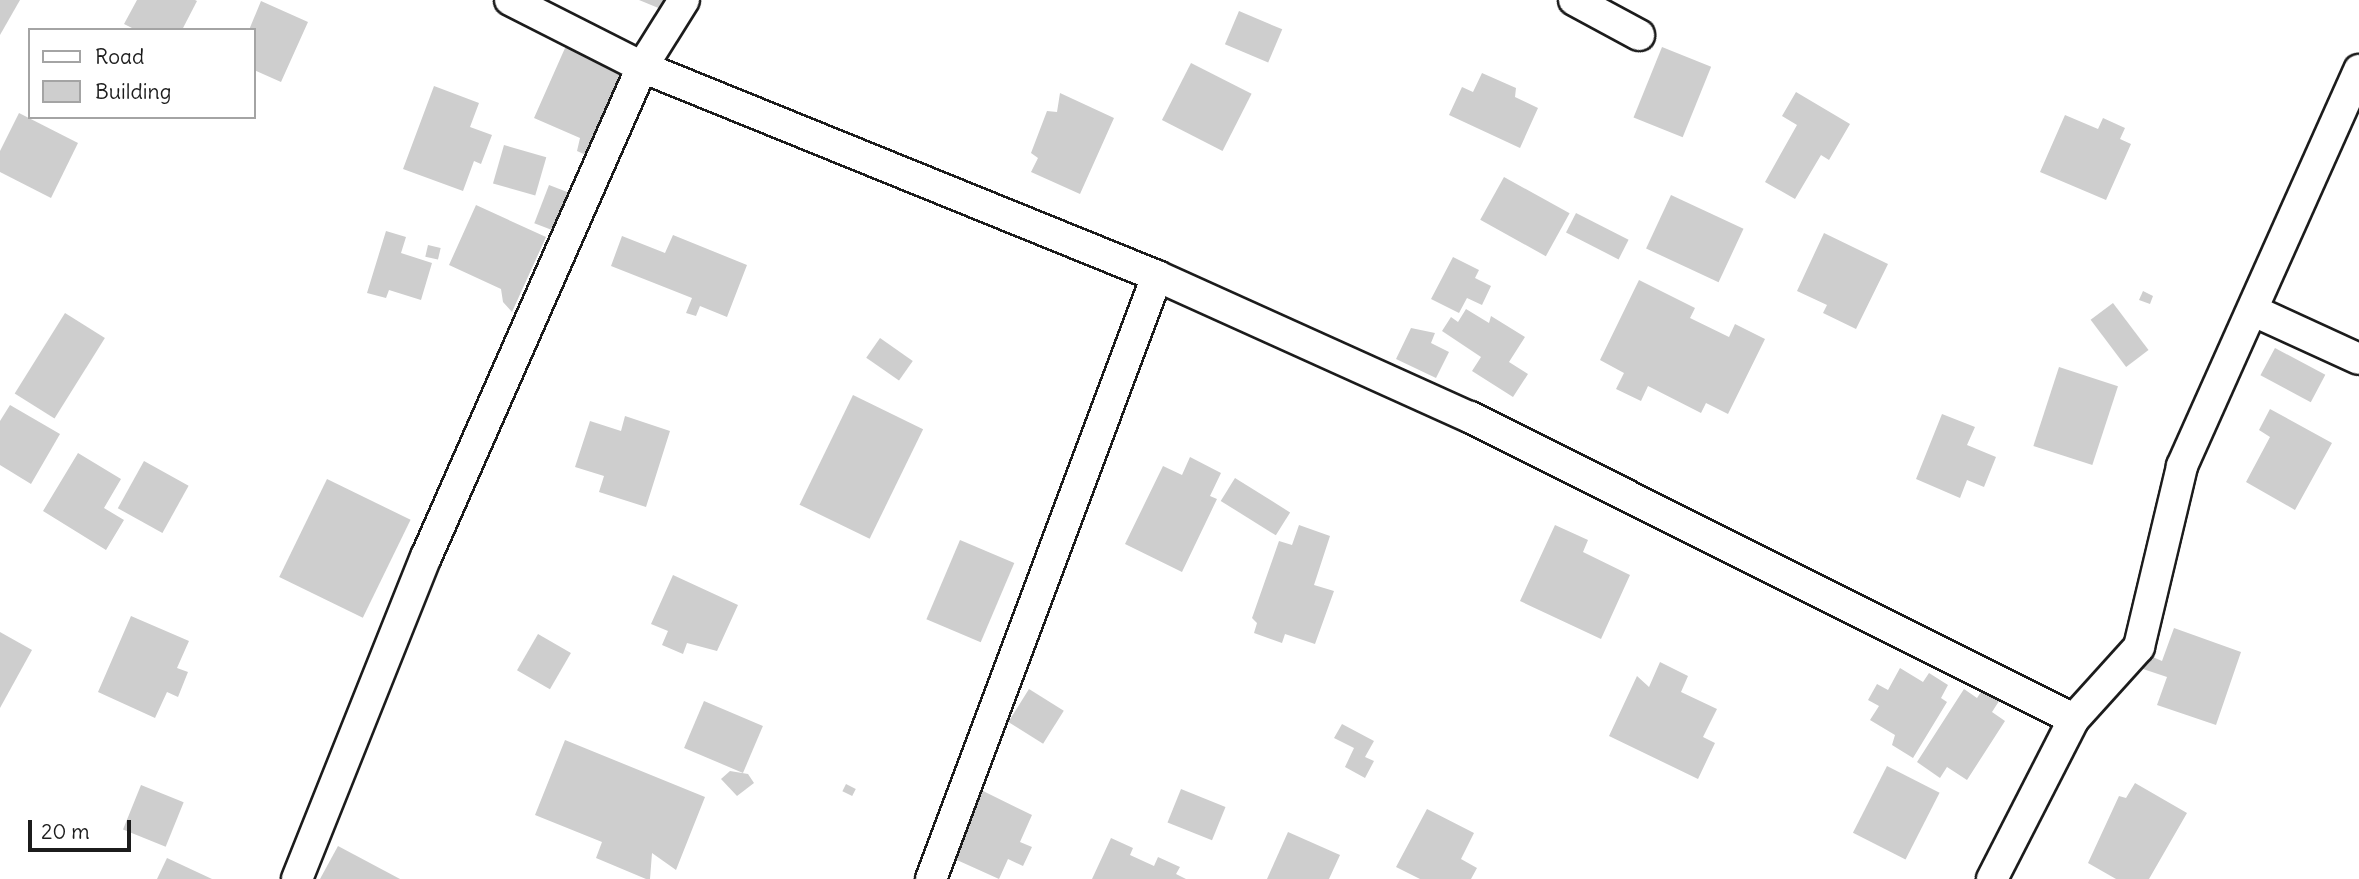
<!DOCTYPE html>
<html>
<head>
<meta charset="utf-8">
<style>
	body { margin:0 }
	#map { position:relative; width:2359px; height:879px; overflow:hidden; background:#fff; font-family:Delius,sans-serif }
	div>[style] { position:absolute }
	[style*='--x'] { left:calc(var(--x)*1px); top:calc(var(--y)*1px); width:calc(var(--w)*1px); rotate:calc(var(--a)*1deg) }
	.building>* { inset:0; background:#cecece; transform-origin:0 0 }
	.roads { filter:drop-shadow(2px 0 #1c1c1c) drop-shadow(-2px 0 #1c1c1c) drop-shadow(0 2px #1c1c1c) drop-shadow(0 -2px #1c1c1c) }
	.street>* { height:30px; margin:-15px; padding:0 15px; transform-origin:15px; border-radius:15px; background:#fff }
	span { translate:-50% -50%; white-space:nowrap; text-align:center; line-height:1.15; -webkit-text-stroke:7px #fff; paint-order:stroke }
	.legend { position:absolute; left:28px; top:28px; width:228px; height:91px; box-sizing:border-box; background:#fff; border:2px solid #a4a4a4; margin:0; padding:9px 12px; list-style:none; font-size:21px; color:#1c1c1c }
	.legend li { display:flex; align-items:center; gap:14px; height:35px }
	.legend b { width:35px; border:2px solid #a4a4a4 }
	.scale { position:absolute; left:28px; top:820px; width:103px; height:32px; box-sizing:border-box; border:4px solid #1c1c1c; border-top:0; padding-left:9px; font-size:21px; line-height:24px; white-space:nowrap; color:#1c1c1c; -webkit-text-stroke:5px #fff; paint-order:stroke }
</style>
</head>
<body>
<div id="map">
	<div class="building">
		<i style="clip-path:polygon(0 0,20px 0,0 35px)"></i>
		<i style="clip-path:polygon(137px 0,195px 0,197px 1px,182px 30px,136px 30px,124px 24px)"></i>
		<i style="clip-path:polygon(639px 0,679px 0,673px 14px)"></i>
		<i style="clip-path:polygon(261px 1px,308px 22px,281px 82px,254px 70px,254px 30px,249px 30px)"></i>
		<i style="left:1239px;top:11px;width:47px;height:36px;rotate:23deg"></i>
		<i style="clip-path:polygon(573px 30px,648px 64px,596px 149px,590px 146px,586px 155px,577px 151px,580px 138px,534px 118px)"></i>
		<i style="left:1662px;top:47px;width:53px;height:76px;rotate:22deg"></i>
		<i style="left:1191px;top:63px;width:68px;height:64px;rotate:27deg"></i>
		<i style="clip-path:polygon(1482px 73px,1516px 88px,1515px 97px,1538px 108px,1520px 148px,1449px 115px,1462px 87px,1473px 92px)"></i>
		<i style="clip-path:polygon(434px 86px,479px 103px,470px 127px,492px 135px,481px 164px,474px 161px,463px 191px,403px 169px)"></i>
		<i style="clip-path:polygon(1796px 92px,1850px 124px,1829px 160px,1821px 155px,1795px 199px,1765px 182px,1797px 125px,1782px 116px)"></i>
		<i style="clip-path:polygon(1060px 93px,1114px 118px,1080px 194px,1031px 172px,1038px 158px,1031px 153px,1047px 111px,1057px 112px)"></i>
		<i style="clip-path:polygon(19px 113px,78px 143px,51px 198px,0 172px,0 151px)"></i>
		<i style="clip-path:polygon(2065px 115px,2098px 129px,2103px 118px,2125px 128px,2120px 139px,2131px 144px,2106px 200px,2040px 172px)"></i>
		<i style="left:504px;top:145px;width:44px;height:40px;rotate:16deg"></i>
		<i style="left:1504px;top:177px;width:75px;height:49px;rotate:29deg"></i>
		<i style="left:549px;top:185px;width:42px;height:41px;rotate:21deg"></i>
		<i style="left:1671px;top:195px;width:80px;height:59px;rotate:25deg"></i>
		<i style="clip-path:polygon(476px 205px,546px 237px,512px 312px,503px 302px,501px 289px,449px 265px)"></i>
		<i style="left:1576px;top:213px;width:59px;height:22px;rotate:27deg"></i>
		<i style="clip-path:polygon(386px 231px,406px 237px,401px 253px,432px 263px,421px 300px,389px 290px,386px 298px,367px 293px)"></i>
		<i style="clip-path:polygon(1824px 233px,1888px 264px,1856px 329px,1823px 313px,1827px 305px,1797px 291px)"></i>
		<i style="clip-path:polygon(673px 235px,747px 265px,727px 317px,700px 306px,696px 316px,686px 313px,692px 298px,611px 266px,622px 236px,665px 253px)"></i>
		<i style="left:428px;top:245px;width:13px;height:12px;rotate:13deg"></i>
		<i style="clip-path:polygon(1453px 257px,1479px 270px,1475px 278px,1491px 286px,1482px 305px,1467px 298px,1459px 313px,1431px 299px)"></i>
		<i style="clip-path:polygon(1639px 280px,1695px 308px,1690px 318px,1729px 337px,1735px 324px,1765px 339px,1728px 414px,1706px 403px,1701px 413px,1648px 386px,1641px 401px,1616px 389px,1624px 373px,1600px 360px)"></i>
		<i style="clip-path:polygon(2143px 291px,2153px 296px,2150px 304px,2139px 300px)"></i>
		<i style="left:2113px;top:303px;width:59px;height:28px;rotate:53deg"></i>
		<i style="clip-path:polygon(1466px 309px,1489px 323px,1491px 316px,1525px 337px,1509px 362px,1528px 374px,1513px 397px,1472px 371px,1481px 357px,1442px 331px,1451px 317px,1458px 322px)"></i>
		<i style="left:65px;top:313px;width:47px;height:95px;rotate:32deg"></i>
		<i style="clip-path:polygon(1411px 328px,1435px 333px,1431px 343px,1449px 352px,1436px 378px,1396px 359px)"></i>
		<i style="left:880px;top:338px;width:40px;height:24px;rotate:35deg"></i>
		<i style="left:2275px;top:348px;width:57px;height:31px;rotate:28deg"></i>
		<i style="left:2059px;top:367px;width:62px;height:83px;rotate:18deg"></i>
		<i style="left:853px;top:395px;width:78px;height:122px;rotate:26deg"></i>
		<i style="clip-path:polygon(10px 405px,60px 434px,31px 484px,0 465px,0 421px)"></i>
		<i style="clip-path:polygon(2270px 409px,2332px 443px,2295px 510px,2246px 482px,2270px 437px,2259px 430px)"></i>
		<i style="clip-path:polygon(1942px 414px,1975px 427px,1967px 445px,1996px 457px,1984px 487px,1967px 480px,1960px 498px,1916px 479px)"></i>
		<i style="clip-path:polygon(625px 416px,670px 431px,646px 507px,599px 492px,604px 476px,575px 467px,590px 421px,621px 431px)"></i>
		<i style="clip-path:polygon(78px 453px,121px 479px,104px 508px,124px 520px,106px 550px,43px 511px)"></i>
		<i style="clip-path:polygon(1190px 457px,1221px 473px,1210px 496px,1217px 499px,1182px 572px,1125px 544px,1163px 466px,1182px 475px)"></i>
		<i style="left:144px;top:461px;width:51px;height:54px;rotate:29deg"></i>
		<i style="left:1235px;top:478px;width:65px;height:27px;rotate:32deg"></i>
		<i style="left:327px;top:479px;width:93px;height:109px;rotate:26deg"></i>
		<i style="clip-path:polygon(1299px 525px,1330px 536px,1314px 585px,1334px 591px,1315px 644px,1285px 634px,1282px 643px,1254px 633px,1257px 623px,1252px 618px,1279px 541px,1292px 545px)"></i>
		<i style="clip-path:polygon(1555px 525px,1588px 540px,1583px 552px,1630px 575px,1601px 639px,1520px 601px)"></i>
		<i style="left:960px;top:540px;width:59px;height:86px;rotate:23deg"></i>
		<i style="clip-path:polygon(673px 575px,738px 605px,717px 651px,687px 643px,683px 654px,662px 645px,668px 631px,651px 624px)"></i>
		<i style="clip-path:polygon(131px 616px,189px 641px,177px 668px,188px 672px,178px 697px,167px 692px,155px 718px,98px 692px)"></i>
		<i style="clip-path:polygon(2174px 628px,2241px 652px,2216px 725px,2157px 705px,2167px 677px,2143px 669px,2148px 655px,2162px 661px)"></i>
		<i style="clip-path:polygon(0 632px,32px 650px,0 708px)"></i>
		<i style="left:538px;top:634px;width:38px;height:42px;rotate:30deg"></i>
		<i style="clip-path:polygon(1660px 662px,1688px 676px,1681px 692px,1717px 709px,1703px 737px,1715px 743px,1698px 779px,1609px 736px,1637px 676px,1649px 687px)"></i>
		<i style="clip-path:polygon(1900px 668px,1923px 682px,1929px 673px,1948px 685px,1941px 698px,1947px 702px,1913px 758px,1892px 745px,1895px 735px,1870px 720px,1879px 706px,1868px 700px,1877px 684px,1888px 690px)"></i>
		<i style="clip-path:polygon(1986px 684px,2003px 695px,1992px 712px,2005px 721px,1967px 780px,1947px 767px,1940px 778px,1917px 762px,1964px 689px,1977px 698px)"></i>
		<i style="left:1029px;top:689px;width:41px;height:39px;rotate:32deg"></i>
		<i style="left:704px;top:701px;width:64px;height:51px;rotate:23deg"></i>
		<i style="clip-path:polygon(1342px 724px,1374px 741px,1365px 757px,1374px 761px,1365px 778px,1345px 767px,1354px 748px,1334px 738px)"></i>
		<i style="clip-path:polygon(565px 740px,705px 797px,676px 870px,652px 853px,650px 879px,646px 879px,596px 858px,602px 842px,535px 815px)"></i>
		<i style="left:1887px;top:766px;width:59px;height:75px;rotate:27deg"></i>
		<i style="clip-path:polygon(730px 771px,748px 774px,754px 783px,737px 796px,721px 779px)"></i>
		<i style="clip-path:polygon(2135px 783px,2187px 813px,2149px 879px,2116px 879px,2088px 863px,2119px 796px,2126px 798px)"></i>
		<i style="left:846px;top:784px;width:11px;height:8px;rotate:27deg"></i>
		<i style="left:141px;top:785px;width:46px;height:48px;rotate:22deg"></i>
		<i style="clip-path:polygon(979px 789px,1032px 815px,1020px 842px,1032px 847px,1023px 866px,1008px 859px,999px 879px,948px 856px)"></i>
		<i style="left:1181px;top:789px;width:48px;height:36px;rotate:22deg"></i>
		<i style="clip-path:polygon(1427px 809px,1474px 833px,1461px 859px,1477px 868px,1471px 879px,1420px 879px,1396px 867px)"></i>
		<i style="clip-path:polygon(1288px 832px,1340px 855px,1329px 879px,1267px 879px)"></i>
		<i style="clip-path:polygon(1111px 838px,1133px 848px,1130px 855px,1154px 866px,1158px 857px,1180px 867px,1176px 874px,1186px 879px,1092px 879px)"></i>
		<i style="clip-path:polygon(338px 846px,400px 879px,320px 879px)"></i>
		<i style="clip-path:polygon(167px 858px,212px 879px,157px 879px)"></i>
	</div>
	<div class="roads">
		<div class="street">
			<i style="--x:510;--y:0;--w:148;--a:26.9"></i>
			<i style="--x:642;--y:67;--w:556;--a:22.09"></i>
			<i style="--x:1157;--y:276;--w:343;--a:24.3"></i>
			<i style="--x:1470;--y:417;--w:675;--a:26.57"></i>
			<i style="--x:1574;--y:0;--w:74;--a:28.3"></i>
			<i style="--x:2254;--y:311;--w:115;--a:24.6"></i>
			<i style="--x:297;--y:879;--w:347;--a:-68.2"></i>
			<i style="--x:426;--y:557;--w:535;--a:-66.21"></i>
			<i style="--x:642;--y:67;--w:79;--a:-57.9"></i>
			<i style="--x:931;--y:879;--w:644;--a:-69.45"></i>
			<i style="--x:1992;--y:879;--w:180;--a:-62.9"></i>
			<i style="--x:2074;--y:719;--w:97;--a:-47.9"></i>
			<i style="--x:2139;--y:647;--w:186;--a:-76.6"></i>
			<i style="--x:2182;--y:466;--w:434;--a:-65.9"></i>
		</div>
	</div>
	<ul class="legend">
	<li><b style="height:9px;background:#fff"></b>Road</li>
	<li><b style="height:19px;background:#cecece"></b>Building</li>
	</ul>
	<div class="scale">20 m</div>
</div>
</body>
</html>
